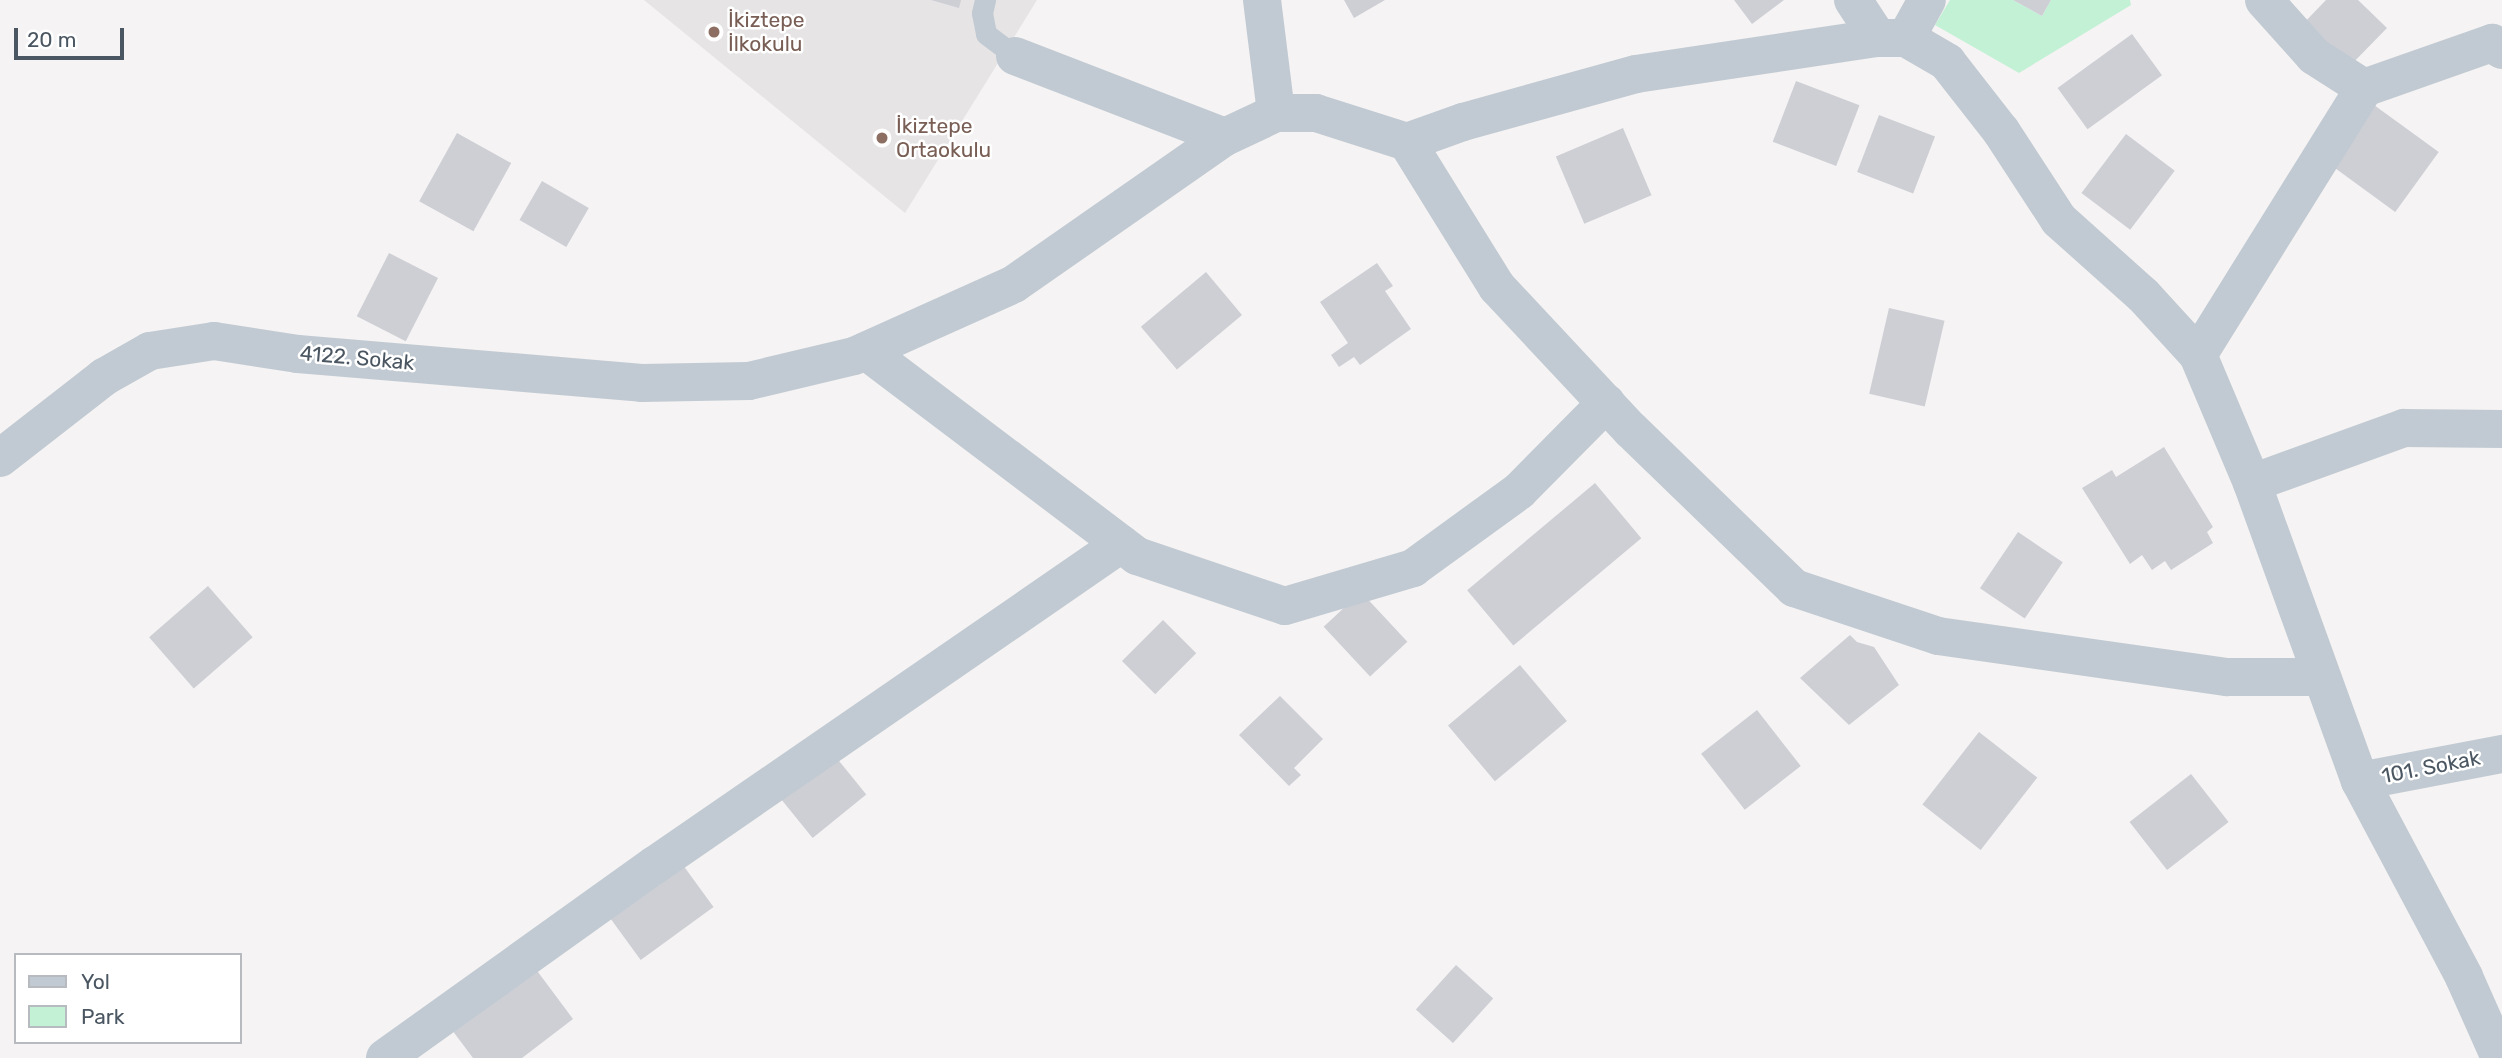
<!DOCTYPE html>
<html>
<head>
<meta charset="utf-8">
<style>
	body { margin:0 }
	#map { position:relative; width:2502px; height:1058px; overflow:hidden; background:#f5f3f3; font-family:Rubik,sans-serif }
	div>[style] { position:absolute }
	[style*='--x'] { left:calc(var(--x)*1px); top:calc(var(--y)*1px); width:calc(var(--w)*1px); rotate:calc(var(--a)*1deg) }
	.education>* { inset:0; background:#e6e4e5 }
	.green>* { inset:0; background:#c3f1d5 }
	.building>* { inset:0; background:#cdcfd5; transform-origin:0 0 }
	.service>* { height:21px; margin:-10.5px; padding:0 10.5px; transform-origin:10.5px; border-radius:10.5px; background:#c1cad2 }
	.minor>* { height:38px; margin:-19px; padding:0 19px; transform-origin:19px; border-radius:19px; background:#c1cad2 }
	.tertiary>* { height:38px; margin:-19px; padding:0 19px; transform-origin:19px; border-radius:19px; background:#c1cad2 }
	.dots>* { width:19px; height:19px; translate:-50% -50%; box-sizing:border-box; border:4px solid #fff; border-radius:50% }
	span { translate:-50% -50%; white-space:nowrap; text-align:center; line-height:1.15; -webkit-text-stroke:5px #fff; paint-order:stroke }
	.education-label { font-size:21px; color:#785e54 }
	.left { translate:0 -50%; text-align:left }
	.street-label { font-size:21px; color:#4a5661 }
	.legend { position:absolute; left:14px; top:953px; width:228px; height:91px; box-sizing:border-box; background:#fff; border:2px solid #b7bbc0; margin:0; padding:9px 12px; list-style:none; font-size:21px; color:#4a5661 }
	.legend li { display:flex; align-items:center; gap:14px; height:35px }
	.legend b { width:35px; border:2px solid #b7bbc0 }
	.scale { position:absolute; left:14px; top:28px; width:110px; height:32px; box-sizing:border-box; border:4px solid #4a5661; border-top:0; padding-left:9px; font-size:21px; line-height:24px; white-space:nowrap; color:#4a5661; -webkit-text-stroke:5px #fff; paint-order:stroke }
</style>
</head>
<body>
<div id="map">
	<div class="education">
		<i style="clip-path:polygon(644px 0,1037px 0,905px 213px)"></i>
	</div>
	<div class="green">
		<i style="clip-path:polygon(1950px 0,2013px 0,2042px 16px,2051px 0,2130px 0,2131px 5px,2019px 73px,1935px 25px)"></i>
	</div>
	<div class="building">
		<i style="clip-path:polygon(931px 0,961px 0,959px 8px)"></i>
		<i style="clip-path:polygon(1344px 0,1385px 0,1354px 18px)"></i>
		<i style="clip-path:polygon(1734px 0,1784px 0,1752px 24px)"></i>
		<i style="clip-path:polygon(2013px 0,2051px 0,2042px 16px)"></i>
		<i style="clip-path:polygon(2326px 0,2358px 0,2387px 28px,2345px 71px,2300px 27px)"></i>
		<i style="left:2132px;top:34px;width:51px;height:92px;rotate:54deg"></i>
		<i style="left:1796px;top:81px;width:68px;height:65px;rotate:21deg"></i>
		<i style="left:2374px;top:105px;width:80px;height:74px;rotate:36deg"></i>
		<i style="left:1879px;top:115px;width:60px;height:61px;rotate:21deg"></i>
		<i style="left:1623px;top:128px;width:73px;height:73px;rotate:67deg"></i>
		<i style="left:457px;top:133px;width:62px;height:78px;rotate:29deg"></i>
		<i style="left:2126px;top:134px;width:61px;height:74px;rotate:37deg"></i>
		<i style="left:542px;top:181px;width:54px;height:45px;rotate:30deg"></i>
		<i style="left:389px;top:253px;width:55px;height:71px;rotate:27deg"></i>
		<i style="clip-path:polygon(1377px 263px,1393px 286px,1385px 291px,1411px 329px,1360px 365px,1354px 357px,1339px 367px,1331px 355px,1348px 343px,1320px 302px)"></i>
		<i style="left:1206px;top:272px;width:56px;height:85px;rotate:50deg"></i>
		<i style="left:1889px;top:308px;width:57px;height:88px;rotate:13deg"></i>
		<i style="clip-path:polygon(2164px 447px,2213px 527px,2207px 532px,2213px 543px,2171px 570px,2165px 561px,2152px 570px,2142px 555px,2130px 564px,2082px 488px,2112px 470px,2116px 477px)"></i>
		<i style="left:1595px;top:483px;width:72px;height:167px;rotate:50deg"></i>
		<i style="left:2018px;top:532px;width:54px;height:68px;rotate:34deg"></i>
		<i style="left:208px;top:586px;width:68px;height:78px;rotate:49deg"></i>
		<i style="left:1361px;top:592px;width:68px;height:51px;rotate:47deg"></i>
		<i style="left:1163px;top:620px;width:47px;height:58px;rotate:45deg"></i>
		<i style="clip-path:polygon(1850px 635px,1857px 642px,1874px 647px,1899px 685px,1849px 725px,1800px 678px)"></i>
		<i style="left:1520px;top:665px;width:73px;height:94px;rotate:50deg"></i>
		<i style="clip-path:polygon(1280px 696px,1323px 739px,1294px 768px,1301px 775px,1289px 786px,1239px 735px)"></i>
		<i style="left:1757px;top:710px;width:71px;height:71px;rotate:52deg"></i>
		<i style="left:1979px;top:732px;width:74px;height:92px;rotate:38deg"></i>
		<i style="left:831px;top:751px;width:56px;height:69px;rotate:51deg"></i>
		<i style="left:2191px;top:774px;width:61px;height:78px;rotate:52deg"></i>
		<i style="left:680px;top:861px;width:57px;height:90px;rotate:54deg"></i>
		<i style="left:1456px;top:965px;width:50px;height:60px;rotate:42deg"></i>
		<i style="clip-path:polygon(535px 968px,573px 1019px,522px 1058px,473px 1058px,452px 1030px)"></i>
	</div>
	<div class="service">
		<i style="--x:985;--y:0;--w:13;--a:103"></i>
		<i style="--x:982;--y:13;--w:21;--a:79"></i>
		<i style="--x:986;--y:34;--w:36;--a:37"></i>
	</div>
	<div class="minor">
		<i style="--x:1262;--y:0;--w:114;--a:82.9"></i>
		<i style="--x:1853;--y:0;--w:45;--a:56.7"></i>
		<i style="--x:2264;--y:0;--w:75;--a:48.2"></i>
		<i style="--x:2314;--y:56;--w:59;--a:32.6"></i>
		<i style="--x:2364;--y:88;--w:136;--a:-19.4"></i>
		<i style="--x:2492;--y:43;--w:12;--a:35"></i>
		<i style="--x:1906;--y:38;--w:43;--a:-61.1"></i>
		<i style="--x:1015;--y:56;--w:225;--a:21.1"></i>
		<i style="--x:1407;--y:142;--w:171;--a:58.2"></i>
		<i style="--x:1497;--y:287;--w:196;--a:46.9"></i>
		<i style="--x:1631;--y:430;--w:227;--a:44.1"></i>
		<i style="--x:1794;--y:588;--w:152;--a:18.4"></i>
		<i style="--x:1938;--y:636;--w:292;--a:8.1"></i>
		<i style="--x:2227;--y:677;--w:94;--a:0"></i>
		<i style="--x:866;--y:351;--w:340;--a:37.1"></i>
		<i style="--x:1137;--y:556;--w:156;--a:18.7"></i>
		<i style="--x:1285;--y:606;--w:134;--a:-16.5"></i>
		<i style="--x:1413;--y:568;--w:131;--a:-36"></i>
		<i style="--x:1519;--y:491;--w:124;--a:-45.3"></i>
		<i style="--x:2198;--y:355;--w:314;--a:-58.1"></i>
		<i style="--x:2252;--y:483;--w:162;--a:-19.9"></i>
		<i style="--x:2404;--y:428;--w:98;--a:0.6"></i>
		<i style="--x:385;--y:1058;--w:332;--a:-35.6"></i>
		<i style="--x:655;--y:865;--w:566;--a:-34.56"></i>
	</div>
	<div class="tertiary">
		<i style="--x:0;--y:458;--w:132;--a:-37.9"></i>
		<i style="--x:104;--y:377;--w:53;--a:-29.5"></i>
		<i style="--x:150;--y:351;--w:65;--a:-8.9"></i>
		<i style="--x:214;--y:341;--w:85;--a:8.8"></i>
		<i style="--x:298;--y:354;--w:345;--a:4.8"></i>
		<i style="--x:642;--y:383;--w:107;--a:-1.1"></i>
		<i style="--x:749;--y:381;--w:108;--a:-13.4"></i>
		<i style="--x:854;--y:356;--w:175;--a:-24.2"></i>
		<i style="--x:1014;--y:284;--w:257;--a:-34.9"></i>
		<i style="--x:1225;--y:137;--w:56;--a:-25.2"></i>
		<i style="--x:1276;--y:113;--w:40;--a:0"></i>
		<i style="--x:1316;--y:113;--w:96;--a:17.7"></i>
		<i style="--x:1407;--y:142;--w:59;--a:-19.7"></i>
		<i style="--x:1463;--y:122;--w:180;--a:-15.5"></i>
		<i style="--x:1636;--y:74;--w:245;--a:-8.5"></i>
		<i style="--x:1878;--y:38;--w:28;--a:0"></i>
		<i style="--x:1906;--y:38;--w:48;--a:30.3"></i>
		<i style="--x:1947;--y:62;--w:88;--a:52"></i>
		<i style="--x:2001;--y:131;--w:106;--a:56.9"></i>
		<i style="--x:2059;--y:220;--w:113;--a:41.8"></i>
		<i style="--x:2143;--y:295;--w:81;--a:47.5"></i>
		<i style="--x:2198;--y:355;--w:139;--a:67.1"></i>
		<i style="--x:2252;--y:483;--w:317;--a:70.1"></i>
		<i style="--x:2360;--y:781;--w:222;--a:62"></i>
		<i style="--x:2464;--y:977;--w:89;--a:66"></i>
		<i style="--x:2360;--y:781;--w:145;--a:-10.8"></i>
	</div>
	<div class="dots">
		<i style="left:714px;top:32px;background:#8d6e63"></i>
		<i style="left:882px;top:138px;background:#8d6e63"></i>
	</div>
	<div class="education-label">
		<span class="left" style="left:728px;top:32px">İkiztepe<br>İlkokulu</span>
		<span class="left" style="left:896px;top:138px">İkiztepe<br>Ortaokulu</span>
	</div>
	<div class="street-label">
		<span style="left:357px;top:358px;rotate:5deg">4122. Sokak</span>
		<span style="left:2431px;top:767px;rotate:-11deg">101. Sokak</span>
	</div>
	<ul class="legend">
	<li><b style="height:9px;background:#c1cad2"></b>Yol</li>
	<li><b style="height:19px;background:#c3f1d5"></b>Park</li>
	</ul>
	<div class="scale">20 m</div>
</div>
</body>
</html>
